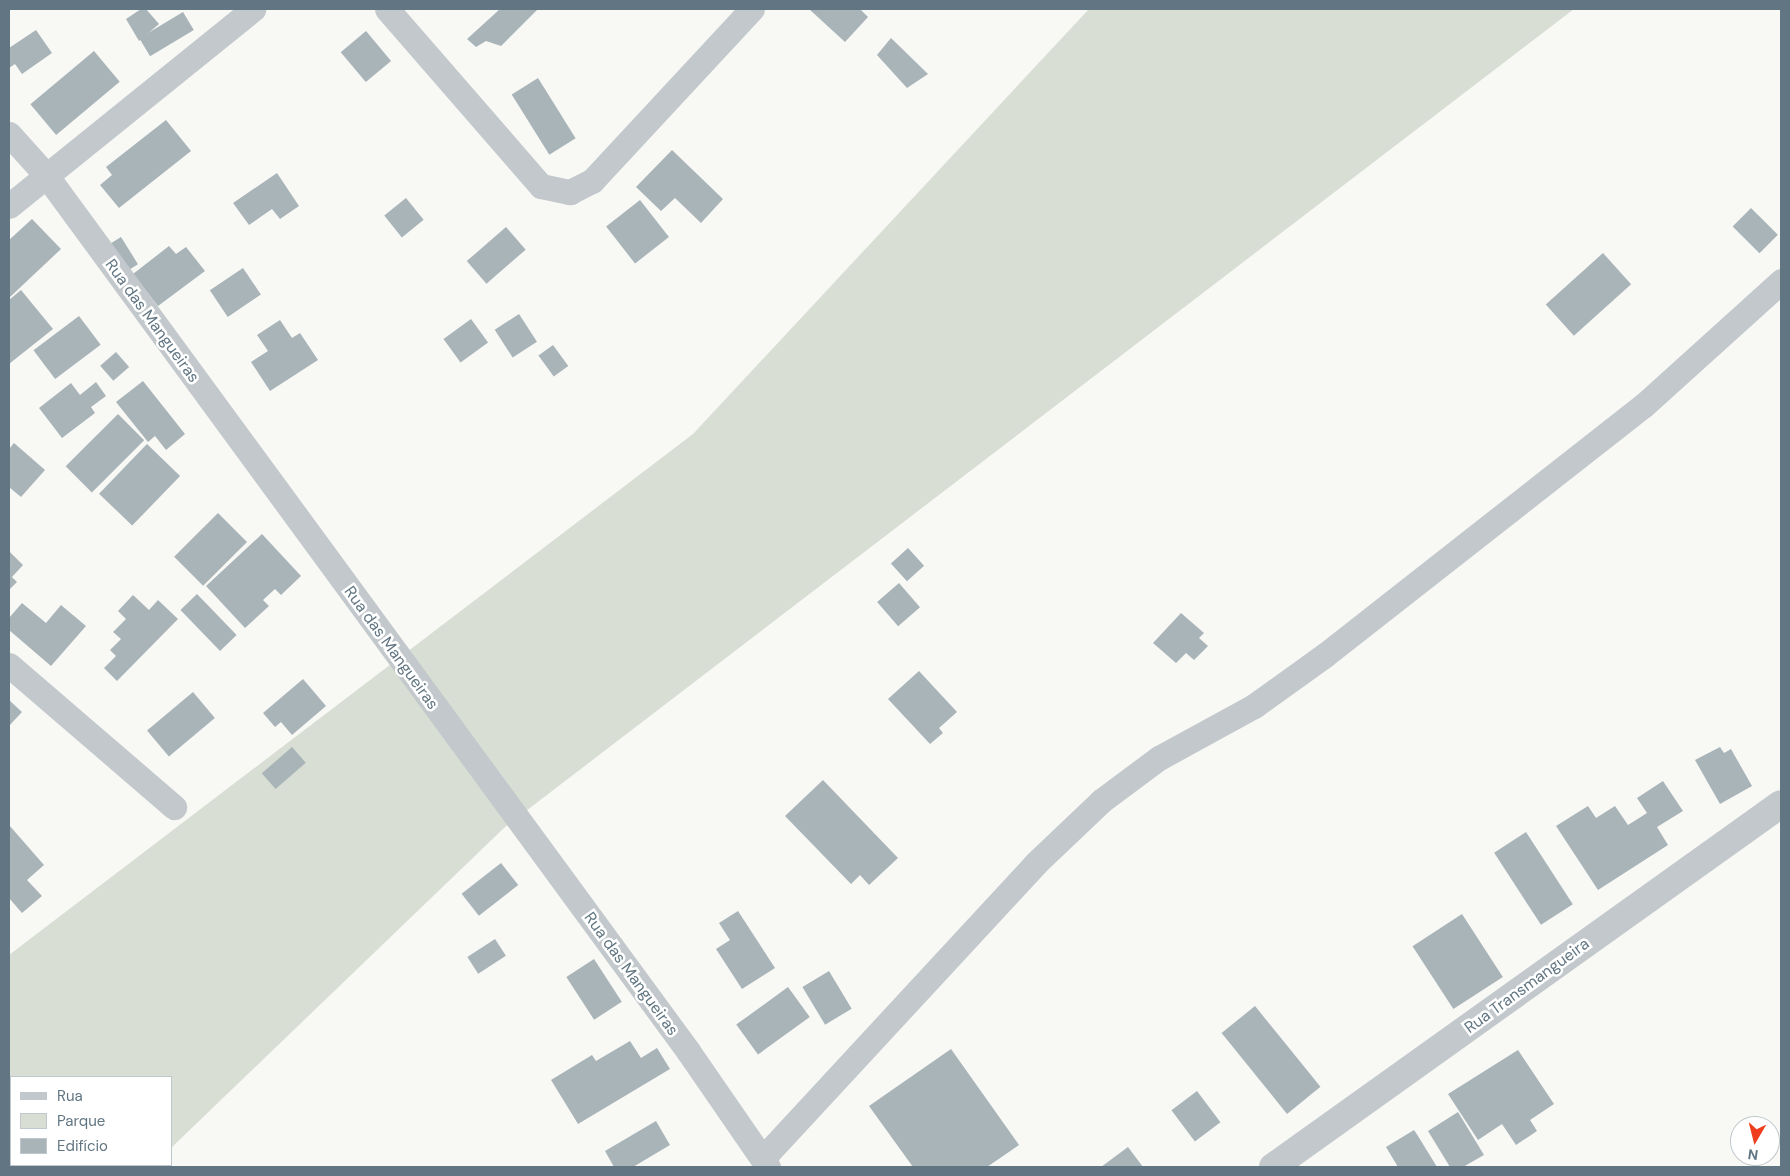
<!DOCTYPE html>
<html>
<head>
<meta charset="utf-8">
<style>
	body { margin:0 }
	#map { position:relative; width:1790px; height:1176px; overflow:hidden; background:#f8f8f5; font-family:"DM Sans",sans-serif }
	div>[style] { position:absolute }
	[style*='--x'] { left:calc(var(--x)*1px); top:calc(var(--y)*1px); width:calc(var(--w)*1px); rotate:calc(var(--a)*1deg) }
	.green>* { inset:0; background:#d8ded4 }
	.building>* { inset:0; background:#a9b4b9; transform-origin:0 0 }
	.minor>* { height:25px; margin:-12.5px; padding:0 12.5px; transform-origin:12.5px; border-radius:12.5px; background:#c2c8cb }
	.tertiary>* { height:28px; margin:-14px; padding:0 14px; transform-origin:14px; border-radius:14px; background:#c2c8cb }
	span { translate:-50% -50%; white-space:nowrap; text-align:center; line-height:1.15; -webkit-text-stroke:5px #fff; paint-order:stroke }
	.street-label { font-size:16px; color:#617682 }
	.frame { position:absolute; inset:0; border:10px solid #617682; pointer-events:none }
	.legend { position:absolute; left:10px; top:1076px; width:162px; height:90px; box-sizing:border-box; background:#fff; border:1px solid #c0c8cd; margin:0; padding:6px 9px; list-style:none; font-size:15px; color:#617682 }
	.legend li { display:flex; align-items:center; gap:10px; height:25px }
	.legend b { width:25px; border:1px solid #c0c8cd }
	.north { position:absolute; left:1730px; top:1116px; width:50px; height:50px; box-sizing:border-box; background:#fff; border:1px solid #c0c8cd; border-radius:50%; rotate:188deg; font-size:14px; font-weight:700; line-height:20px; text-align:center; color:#617682 }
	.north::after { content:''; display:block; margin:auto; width:18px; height:22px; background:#ef3e1e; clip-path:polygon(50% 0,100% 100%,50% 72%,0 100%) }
</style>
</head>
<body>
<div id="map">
	<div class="green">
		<i style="clip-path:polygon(1089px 9px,1574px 9px,505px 827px,171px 1148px,171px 1077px,11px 1077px,11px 1165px,154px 1165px,151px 1167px,9px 1167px,9px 955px,693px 434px)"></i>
	</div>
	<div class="building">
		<i style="clip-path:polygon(141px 9px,146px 9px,159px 24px,139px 41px,126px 19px)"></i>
		<i style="clip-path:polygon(500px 9px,538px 9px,501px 46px,486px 41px,476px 47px,467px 39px)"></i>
		<i style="clip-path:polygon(809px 9px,860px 9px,868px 17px,845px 42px)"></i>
		<i style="left:183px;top:12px;width:21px;height:51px;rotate:59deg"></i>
		<i style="clip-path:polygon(36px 30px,52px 53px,22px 74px,15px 64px,9px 68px,9px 48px)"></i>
		<i style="left:366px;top:31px;width:39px;height:33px;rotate:50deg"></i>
		<i style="clip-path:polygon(891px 38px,928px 74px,907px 88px,877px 55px)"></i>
		<i style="left:94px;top:51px;width:40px;height:83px;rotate:50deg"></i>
		<i style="left:538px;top:78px;width:71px;height:31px;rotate:58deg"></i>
		<i style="clip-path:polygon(166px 120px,191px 151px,119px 208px,100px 185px,112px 175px,106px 167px)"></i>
		<i style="clip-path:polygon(672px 150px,723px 199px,701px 223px,675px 198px,661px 211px,636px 187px)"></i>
		<i style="clip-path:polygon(277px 173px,299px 206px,280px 219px,272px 209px,249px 225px,233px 203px)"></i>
		<i style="left:406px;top:198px;width:28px;height:28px;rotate:51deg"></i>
		<i style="left:640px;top:200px;width:47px;height:43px;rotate:52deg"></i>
		<i style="left:1751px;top:208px;width:38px;height:26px;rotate:45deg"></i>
		<i style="clip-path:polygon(32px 219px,61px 249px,9px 298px,9px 240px)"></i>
		<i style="left:506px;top:227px;width:30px;height:52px;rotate:49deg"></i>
		<i style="left:121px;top:237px;width:32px;height:18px;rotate:58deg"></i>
		<i style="clip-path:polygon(169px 246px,176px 254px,186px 247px,205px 271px,158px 306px,133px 274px)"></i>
		<i style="left:1603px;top:253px;width:42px;height:77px;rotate:48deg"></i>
		<i style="left:243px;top:268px;width:32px;height:40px;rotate:56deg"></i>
		<i style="clip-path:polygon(21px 290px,53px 329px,9px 364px,9px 300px)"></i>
		<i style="left:519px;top:314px;width:33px;height:29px;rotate:57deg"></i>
		<i style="left:79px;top:316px;width:36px;height:57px;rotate:53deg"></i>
		<i style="left:471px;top:319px;width:29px;height:34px;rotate:54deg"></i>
		<i style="clip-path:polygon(280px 320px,292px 338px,300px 333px,318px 360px,270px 391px,251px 362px,268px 351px,257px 335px)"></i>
		<i style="left:553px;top:345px;width:26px;height:18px;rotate:54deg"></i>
		<i style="left:116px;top:352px;width:20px;height:21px;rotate:49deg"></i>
		<i style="clip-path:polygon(143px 381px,185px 434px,166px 450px,155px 436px,148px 442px,116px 402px)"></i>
		<i style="clip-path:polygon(96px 382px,106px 396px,91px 407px,95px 413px,62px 438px,39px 408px,71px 383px,80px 395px)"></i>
		<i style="left:118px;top:414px;width:37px;height:74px;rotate:45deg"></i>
		<i style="clip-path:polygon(14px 443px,45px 470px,21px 497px,9px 487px,9px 449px)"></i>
		<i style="left:147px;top:444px;width:46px;height:69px;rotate:44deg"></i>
		<i style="left:218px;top:513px;width:41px;height:62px;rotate:45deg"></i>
		<i style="clip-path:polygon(262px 534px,301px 576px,281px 595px,275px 589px,263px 600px,269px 606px,245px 628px,206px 586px)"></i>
		<i style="left:908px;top:548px;width:24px;height:23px;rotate:48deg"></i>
		<i style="clip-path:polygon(9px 551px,23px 565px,12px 577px,17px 582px,9px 590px)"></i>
		<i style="left:899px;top:583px;width:32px;height:29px;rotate:49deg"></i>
		<i style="left:197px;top:594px;width:57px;height:23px;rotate:46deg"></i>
		<i style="clip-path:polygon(133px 595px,149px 610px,158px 600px,178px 619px,117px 681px,104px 668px,116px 656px,110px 650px,121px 639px,113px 632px,126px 619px,118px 611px)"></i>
		<i style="clip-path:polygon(22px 603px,46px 623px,61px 605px,86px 626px,51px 666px,9px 630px,9px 618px)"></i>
		<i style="clip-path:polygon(1181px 613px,1204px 633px,1199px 638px,1208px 646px,1194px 660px,1186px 653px,1176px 663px,1153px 643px)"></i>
		<i style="clip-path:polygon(919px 671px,957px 712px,939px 728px,943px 733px,930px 744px,888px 699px)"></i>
		<i style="clip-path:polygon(303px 679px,326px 706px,292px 735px,281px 722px,275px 727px,263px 713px)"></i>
		<i style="left:193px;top:692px;width:34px;height:60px;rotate:50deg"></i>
		<i style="clip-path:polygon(9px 700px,22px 712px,9px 726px)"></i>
		<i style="left:292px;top:747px;width:21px;height:40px;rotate:49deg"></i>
		<i style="clip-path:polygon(1720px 747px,1724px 753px,1731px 749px,1752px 786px,1720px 804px,1695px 760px)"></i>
		<i style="clip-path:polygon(823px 780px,898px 858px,869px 885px,860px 875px,851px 884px,785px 816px)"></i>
		<i style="clip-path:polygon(1663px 781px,1683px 811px,1657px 827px,1668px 845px,1598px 890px,1556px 826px,1588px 806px,1596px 818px,1615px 806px,1628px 825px,1647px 813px,1637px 798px)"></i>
		<i style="clip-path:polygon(9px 825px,44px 865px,27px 880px,42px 896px,22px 913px,9px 898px)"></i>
		<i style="left:1526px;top:832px;width:86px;height:38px;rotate:57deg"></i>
		<i style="left:501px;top:863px;width:28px;height:50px;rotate:52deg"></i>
		<i style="clip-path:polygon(738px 911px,775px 968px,742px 989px,716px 949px,730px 940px,719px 923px)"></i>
		<i style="left:1462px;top:914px;width:75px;height:59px;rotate:57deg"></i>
		<i style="left:495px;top:939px;width:20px;height:33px;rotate:57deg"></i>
		<i style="left:594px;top:959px;width:51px;height:33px;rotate:57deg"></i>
		<i style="left:829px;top:971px;width:44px;height:31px;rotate:59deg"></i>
		<i style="left:788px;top:987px;width:37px;height:64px;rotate:54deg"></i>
		<i style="left:1255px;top:1006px;width:104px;height:43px;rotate:51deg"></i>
		<i style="clip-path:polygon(630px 1041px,641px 1058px,657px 1048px,670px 1069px,578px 1124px,551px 1080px,592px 1055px,596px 1061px)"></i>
		<i style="clip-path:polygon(951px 1049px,1019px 1145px,987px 1167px,913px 1167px,869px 1106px)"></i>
		<i style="clip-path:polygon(1518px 1050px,1554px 1104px,1530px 1120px,1537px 1131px,1516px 1145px,1502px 1124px,1478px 1140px,1448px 1094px)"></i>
		<i style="left:1197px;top:1091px;width:39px;height:32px;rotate:53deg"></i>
		<i style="clip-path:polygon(1458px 1112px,1484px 1155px,1463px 1167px,1450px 1167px,1428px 1131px)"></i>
		<i style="clip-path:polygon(656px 1121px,670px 1145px,633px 1167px,614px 1167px,605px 1151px)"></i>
		<i style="clip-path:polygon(1414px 1130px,1418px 1136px,1437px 1167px,1398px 1167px,1386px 1147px)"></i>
		<i style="clip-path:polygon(1128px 1147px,1143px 1167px,1101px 1167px)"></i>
	</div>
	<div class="minor">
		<i style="--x:387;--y:9;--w:235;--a:49"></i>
		<i style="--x:541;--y:186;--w:30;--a:12"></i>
		<i style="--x:570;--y:192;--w:25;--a:-27"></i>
		<i style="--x:592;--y:181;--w:235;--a:-47.1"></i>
		<i style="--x:9;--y:134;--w:55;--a:47.9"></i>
		<i style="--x:46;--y:175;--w:1086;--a:53.76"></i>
		<i style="--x:688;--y:1051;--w:141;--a:55.4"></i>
		<i style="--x:9;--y:206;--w:314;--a:-38.9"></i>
		<i style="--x:9;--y:665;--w:218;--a:40.7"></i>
		<i style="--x:763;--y:1158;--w:402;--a:-47.2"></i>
		<i style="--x:1036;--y:863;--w:90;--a:-43.6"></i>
		<i style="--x:1101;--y:801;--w:72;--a:-36.6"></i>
		<i style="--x:1159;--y:758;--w:108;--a:-28.7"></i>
		<i style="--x:1254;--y:706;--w:87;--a:-35.7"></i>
		<i style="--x:1325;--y:655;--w:405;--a:-38.1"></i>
		<i style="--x:1644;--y:405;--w:185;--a:-42.1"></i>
	</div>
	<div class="tertiary">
		<i style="--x:1273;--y:1167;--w:624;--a:-35.55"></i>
	</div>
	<div class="street-label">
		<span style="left:152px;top:321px;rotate:54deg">Rua das Mangueiras</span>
		<span style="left:391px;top:648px;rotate:54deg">Rua das Mangueiras</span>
		<span style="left:631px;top:974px;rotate:54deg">Rua das Mangueiras</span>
		<span style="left:1527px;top:986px;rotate:-36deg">Rua Transmangueira</span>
	</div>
	<div class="frame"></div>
	<ul class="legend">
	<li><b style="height:6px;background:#c2c8cb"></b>Rua</li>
	<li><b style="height:14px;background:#d8ded4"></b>Parque</li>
	<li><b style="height:14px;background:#a9b4b9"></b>Edifício</li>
	</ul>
	<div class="north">N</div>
</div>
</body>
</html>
